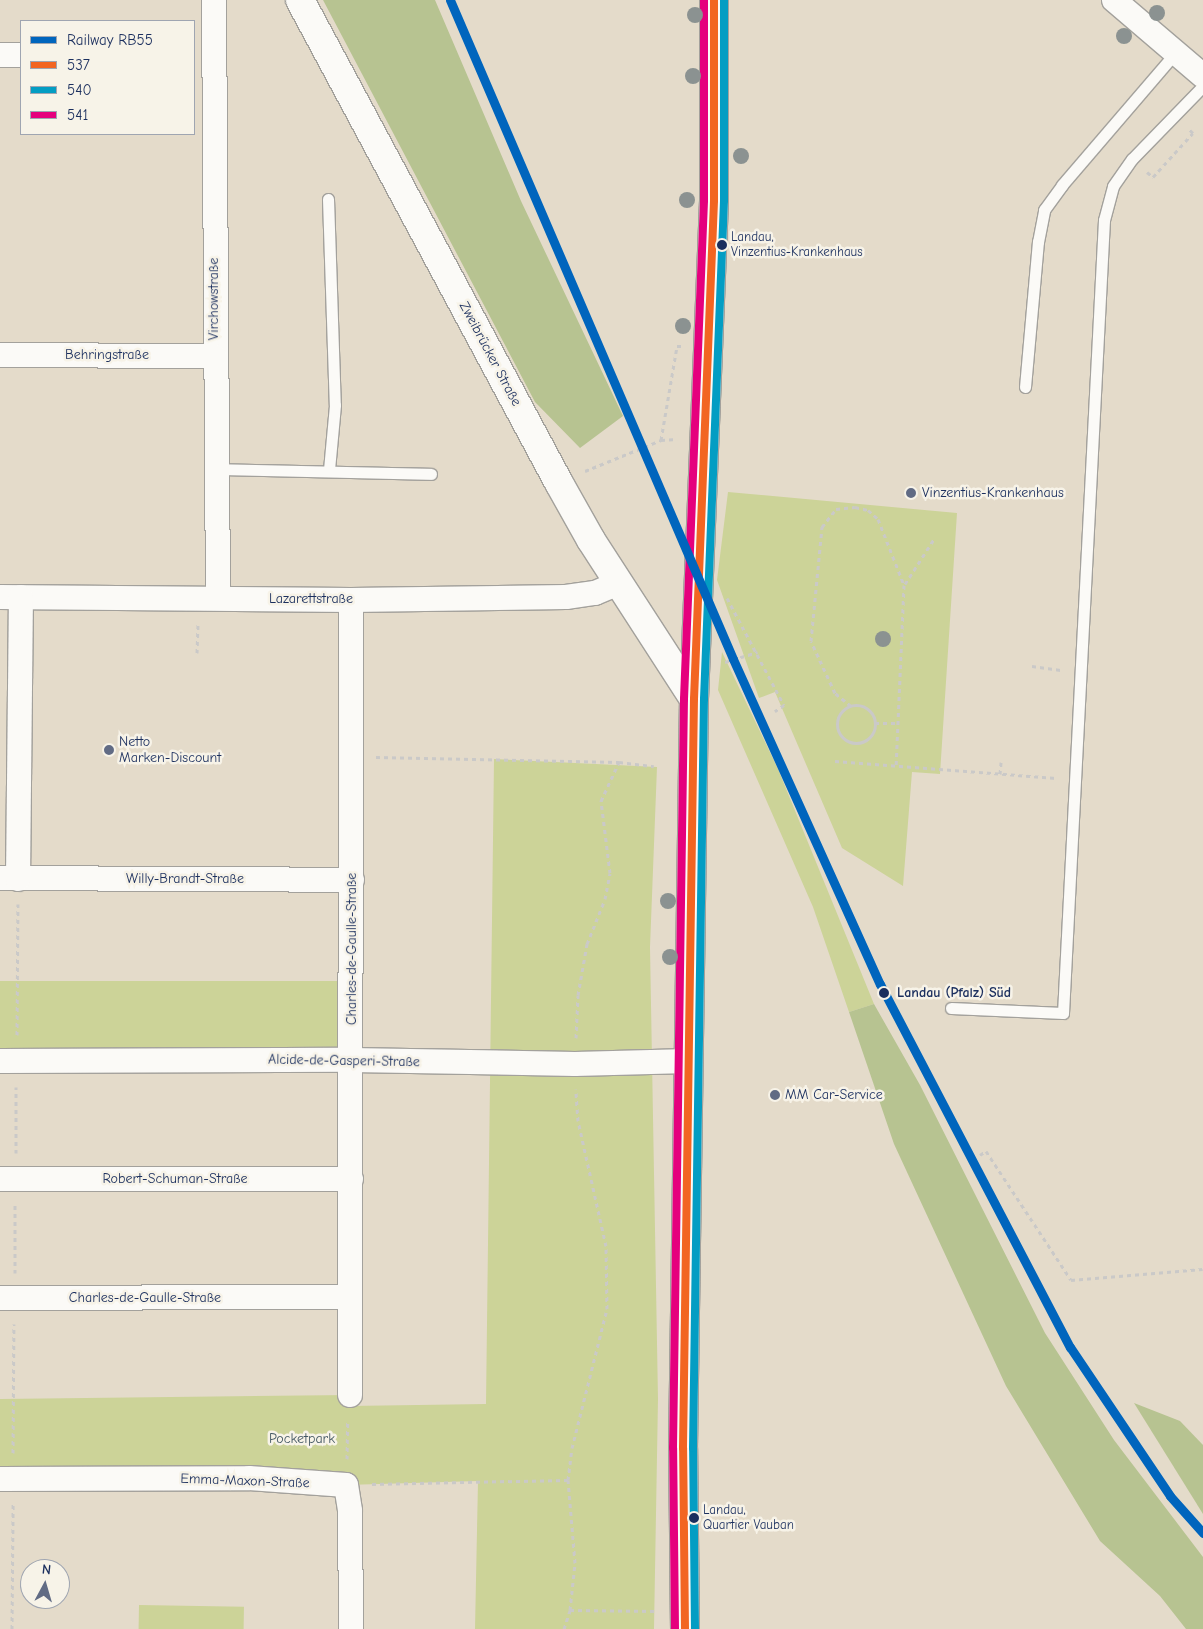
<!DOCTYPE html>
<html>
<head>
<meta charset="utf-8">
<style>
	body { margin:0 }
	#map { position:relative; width:1203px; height:1629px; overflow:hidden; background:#e4dbca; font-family:"Comic Neue",sans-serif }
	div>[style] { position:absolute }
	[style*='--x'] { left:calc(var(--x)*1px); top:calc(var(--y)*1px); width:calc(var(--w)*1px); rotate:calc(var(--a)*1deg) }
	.green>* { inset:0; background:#ccd398; transform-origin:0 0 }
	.forest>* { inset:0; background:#b7c391 }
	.path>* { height:3px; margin-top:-1.5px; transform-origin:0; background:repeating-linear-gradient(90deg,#cac9c8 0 4px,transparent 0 8px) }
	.path>.ring { margin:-1.5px; padding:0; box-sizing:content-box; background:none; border:3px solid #cac9c8; border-radius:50% }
	.roads { filter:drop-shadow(1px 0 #a3a19c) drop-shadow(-1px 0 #a3a19c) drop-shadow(0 1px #a3a19c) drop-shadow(0 -1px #a3a19c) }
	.lane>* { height:11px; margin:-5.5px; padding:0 5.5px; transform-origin:5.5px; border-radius:5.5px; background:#fbfaf7 }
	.street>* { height:24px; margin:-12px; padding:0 12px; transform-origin:12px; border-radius:12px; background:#fbfaf7 }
	.secondary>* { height:28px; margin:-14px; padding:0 14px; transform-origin:14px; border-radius:14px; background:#fbfaf7 }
	.bus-1>* { height:8px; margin:-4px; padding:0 4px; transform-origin:4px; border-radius:4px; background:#f26522 }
	.bus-2>* { height:8px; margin:-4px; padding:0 4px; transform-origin:4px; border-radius:4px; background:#039dc3 }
	.bus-3>* { height:8px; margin:-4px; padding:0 4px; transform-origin:4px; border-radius:4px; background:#e5007d }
	.rail-1>* { height:9px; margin:-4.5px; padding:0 4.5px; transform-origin:4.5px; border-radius:4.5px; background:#0065bd }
	.trees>* { width:16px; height:16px; margin:-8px; border-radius:50%; background:#8b9291 }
	.dots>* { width:14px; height:14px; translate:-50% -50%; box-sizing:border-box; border:2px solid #f7f3e8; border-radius:50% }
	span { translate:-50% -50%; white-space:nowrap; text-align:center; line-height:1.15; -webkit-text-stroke:5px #f7f3e8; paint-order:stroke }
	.bus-label { font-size:13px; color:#1b2f5e }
	.left { translate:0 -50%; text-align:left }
	.street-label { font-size:14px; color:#1b2f5e }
	.poi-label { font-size:14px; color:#1b2f5e }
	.stop-label { font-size:14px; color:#1b2f5e; font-weight:700 }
	.park-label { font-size:14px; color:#425662 }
	.legend { position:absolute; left:20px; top:20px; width:175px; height:115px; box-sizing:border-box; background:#f7f3e8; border:1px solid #9fa5b1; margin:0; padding:6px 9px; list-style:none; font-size:15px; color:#1b2f5e }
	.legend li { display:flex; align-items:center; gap:10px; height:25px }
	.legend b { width:25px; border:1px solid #9fa5b1 }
	.north { position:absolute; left:20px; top:1559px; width:50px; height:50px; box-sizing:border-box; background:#f7f3e8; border:1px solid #9fa5b1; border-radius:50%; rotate:6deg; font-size:14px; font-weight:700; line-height:20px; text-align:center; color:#1b2f5e }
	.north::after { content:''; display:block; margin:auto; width:18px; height:22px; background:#616b84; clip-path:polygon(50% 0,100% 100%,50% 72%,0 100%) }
</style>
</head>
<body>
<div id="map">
	<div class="green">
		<i style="clip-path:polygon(728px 492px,957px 513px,940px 774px,912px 772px,903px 886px,842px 848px,775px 692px,759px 698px,717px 580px)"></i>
		<i style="clip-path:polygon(722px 652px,778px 769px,874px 1004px,849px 1012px,813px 907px,718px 690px)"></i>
		<i style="clip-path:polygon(494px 759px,657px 767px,650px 947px,658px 1399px,654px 1629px,475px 1629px,478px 1481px,346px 1485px,0 1479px,0 1399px,350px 1395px,349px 1406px,486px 1404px)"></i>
		<i style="left:0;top:981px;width:352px;height:80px"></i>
		<i style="left:139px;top:1605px;width:105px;height:24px;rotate:1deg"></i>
	</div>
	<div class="forest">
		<i style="clip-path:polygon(323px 0,435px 0,521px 201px,623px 416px,580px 448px,535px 402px)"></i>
		<i style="clip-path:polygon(874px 1004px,920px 1085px,1045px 1333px,1114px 1440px,1203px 1557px,1203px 1629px,1186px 1629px,1160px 1596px,1100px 1541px,1006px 1386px,894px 1144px,849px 1012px)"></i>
		<i style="clip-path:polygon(1134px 1403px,1180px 1421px,1203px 1445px,1203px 1514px)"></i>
	</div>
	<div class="path">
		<i style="--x:1147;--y:172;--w:8;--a:40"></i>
		<i style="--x:1153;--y:177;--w:59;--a:-47.7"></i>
		<i style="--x:1193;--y:133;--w:7;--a:-135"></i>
		<i style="--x:661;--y:440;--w:95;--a:-80.3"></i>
		<i style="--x:677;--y:346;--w:4;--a:0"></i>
		<i style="--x:585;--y:471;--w:82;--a:-22.2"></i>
		<i style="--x:661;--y:440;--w:16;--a:-4"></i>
		<i style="--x:905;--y:584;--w:54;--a:-57.2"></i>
		<i style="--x:727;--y:598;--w:121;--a:62"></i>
		<i style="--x:784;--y:705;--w:11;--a:146"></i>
		<i style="--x:197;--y:653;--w:29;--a:-88"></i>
		<i style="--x:725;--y:662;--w:34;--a:-17"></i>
		<i style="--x:1032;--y:666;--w:29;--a:8"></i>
		<i class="ring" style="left:837px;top:705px;width:35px;height:35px"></i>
		<i style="--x:851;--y:706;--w:21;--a:-141"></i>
		<i style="--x:835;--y:693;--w:57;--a:-114.8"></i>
		<i style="--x:811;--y:641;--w:115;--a:-84.5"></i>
		<i style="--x:822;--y:527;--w:23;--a:-52"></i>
		<i style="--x:836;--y:509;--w:19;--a:-6"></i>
		<i style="--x:855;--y:507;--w:13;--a:13"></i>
		<i style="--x:868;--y:510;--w:13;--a:42"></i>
		<i style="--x:878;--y:519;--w:71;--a:68.5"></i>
		<i style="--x:904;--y:585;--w:181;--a:92.5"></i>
		<i style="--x:875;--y:723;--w:23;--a:0"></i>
		<i style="--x:376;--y:757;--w:243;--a:1.2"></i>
		<i style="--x:619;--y:762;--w:35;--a:7"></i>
		<i style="--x:835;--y:761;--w:222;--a:4.4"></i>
		<i style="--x:1000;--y:774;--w:12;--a:-85"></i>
		<i style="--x:17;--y:1035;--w:131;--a:-89.6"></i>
		<i style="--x:576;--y:1038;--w:43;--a:-87.3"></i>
		<i style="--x:578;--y:995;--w:52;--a:-80"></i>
		<i style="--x:587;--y:944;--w:48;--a:-68.2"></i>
		<i style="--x:605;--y:899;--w:26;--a:-79"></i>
		<i style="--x:610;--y:873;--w:73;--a:-97.1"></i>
		<i style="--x:601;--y:801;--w:43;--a:-65.2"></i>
		<i style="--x:16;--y:1153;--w:66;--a:-90"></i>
		<i style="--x:980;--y:1155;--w:7;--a:-34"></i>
		<i style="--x:986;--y:1151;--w:154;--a:56.6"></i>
		<i style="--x:1071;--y:1280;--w:132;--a:-4.8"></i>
		<i style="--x:15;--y:1273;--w:69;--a:-90"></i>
		<i style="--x:13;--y:1453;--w:129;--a:-89.6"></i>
		<i style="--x:347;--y:1459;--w:39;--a:-89"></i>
		<i style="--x:372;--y:1484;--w:196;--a:-1.2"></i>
		<i style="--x:570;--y:1610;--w:87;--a:0.7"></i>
		<i style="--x:12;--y:1629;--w:125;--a:-89.5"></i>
		<i style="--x:564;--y:1629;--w:20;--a:-72"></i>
		<i style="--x:570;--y:1610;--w:47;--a:-83.9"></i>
		<i style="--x:575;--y:1563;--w:83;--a:-94.8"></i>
		<i style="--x:568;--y:1480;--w:32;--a:-83"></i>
		<i style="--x:572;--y:1448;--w:143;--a:-75.9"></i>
		<i style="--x:607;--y:1309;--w:63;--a:-90.9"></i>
		<i style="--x:606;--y:1246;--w:128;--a:-102.6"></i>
		<i style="--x:578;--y:1121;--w:32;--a:-94"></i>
	</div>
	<div class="roads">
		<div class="lane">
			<i style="--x:328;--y:199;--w:206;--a:88.1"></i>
			<i style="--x:335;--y:405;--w:65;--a:95.3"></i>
			<i style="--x:1025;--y:387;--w:146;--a:-84.9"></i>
			<i style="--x:1038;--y:242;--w:33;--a:-79"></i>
			<i style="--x:1044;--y:210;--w:31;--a:-54"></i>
			<i style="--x:1062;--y:185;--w:174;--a:-49.4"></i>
			<i style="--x:215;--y:469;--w:216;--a:1.3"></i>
			<i style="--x:951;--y:1008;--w:112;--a:2.6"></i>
			<i style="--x:1063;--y:1013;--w:794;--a:-87.04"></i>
			<i style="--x:1104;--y:220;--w:35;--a:-75"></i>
			<i style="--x:1113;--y:186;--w:33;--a:-55"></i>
			<i style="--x:1132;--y:159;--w:102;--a:-45.8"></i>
		</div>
		<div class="street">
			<i style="--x:214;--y:0;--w:598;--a:89.62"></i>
			<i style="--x:1114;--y:0;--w:117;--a:40.5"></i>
			<i style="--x:0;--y:55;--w:21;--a:0"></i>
			<i style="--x:0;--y:355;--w:214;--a:0.3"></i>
			<i style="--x:0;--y:597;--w:351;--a:0.5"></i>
			<i style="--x:351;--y:600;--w:215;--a:-0.8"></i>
			<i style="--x:566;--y:597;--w:29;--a:-8"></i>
			<i style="--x:595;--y:593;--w:26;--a:-23"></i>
			<i style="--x:0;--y:878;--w:352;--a:0.3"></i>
			<i style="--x:18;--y:879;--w:282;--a:-89.4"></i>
			<i style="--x:0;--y:1061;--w:351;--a:-0.2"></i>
			<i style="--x:351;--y:1060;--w:224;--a:1"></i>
			<i style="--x:575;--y:1064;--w:114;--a:-1.5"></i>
			<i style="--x:0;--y:1179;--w:351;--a:0"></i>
			<i style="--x:0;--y:1298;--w:350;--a:-0.2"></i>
			<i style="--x:350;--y:1395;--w:795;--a:-89.93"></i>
			<i style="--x:0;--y:1479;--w:249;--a:-0.2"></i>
			<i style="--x:249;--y:1478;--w:97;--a:4.1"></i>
			<i style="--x:346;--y:1485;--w:26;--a:81"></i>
			<i style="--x:350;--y:1511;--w:118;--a:89.5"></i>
		</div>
		<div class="secondary">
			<i style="--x:300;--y:0;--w:548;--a:61.8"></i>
			<i style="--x:559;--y:483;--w:65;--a:60.7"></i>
			<i style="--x:591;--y:540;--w:189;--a:57.1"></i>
			<i style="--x:685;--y:1629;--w:181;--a:-90.6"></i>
			<i style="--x:683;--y:1448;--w:749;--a:-89.16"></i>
			<i style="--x:694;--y:699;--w:499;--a:-87.7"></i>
			<i style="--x:714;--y:200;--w:200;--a:-90"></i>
		</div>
	</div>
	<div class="bus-1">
		<i style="--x:685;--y:1629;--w:181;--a:-90.6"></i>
		<i style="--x:683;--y:1448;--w:749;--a:-89.16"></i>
		<i style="--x:694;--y:699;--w:499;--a:-87.7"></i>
		<i style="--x:714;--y:200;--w:200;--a:-90"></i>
	</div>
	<div class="bus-2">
		<i style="--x:695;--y:1629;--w:181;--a:-90.6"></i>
		<i style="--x:693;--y:1448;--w:749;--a:-89.16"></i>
		<i style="--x:704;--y:699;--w:499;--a:-87.7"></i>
		<i style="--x:724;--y:200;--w:200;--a:-90"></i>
	</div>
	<div class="bus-3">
		<i style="--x:675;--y:1629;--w:181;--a:-90.6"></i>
		<i style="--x:673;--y:1448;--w:749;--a:-89.16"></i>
		<i style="--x:684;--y:699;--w:499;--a:-87.7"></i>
		<i style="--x:704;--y:200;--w:200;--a:-90"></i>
	</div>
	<div class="rail-1">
		<i style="--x:450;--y:0;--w:717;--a:66.76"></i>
		<i style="--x:733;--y:659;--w:357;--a:65.7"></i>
		<i style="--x:880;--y:984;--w:410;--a:62.4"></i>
		<i style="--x:1070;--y:1347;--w:179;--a:56.1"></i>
		<i style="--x:1170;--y:1496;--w:50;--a:48.3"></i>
	</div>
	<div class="trees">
		<i style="left:1157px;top:13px"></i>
		<i style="left:695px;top:15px"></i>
		<i style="left:1124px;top:36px"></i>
		<i style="left:693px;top:76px"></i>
		<i style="left:741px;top:156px"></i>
		<i style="left:687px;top:200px"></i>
		<i style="left:683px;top:326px"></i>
		<i style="left:883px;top:639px"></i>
		<i style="left:668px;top:901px"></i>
		<i style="left:670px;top:957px"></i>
	</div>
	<div class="dots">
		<i style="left:722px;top:245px;background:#1b2f5e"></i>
		<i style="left:911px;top:493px;background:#616b84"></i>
		<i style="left:109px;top:750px;background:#616b84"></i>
		<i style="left:884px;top:993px;background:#1b2f5e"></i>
		<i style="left:775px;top:1095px;background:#616b84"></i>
		<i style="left:694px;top:1518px;background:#1b2f5e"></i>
	</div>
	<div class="bus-label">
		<span class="left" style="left:731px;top:245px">Landau,<br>Vinzentius-Krankenhaus</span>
		<span class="left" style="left:703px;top:1518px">Landau,<br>Quartier Vauban</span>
	</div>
	<div class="street-label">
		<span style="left:214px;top:299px;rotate:-90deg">Virchowstraße</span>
		<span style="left:490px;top:354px;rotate:62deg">Zweibrücker Straße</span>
		<span style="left:107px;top:355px">Behringstraße</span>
		<span style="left:311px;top:599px">Lazarettstraße</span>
		<span style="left:185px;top:879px">Willy-Brandt-Straße</span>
		<span style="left:352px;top:949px;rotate:-90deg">Charles-de-Gaulle-Straße</span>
		<span style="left:344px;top:1061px;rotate:1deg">Alcide-de-Gasperi-Straße</span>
		<span style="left:175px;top:1179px">Robert-Schuman-Straße</span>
		<span style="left:145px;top:1298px">Charles-de-Gaulle-Straße</span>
		<span style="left:245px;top:1481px;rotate:2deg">Emma-Maxon-Straße</span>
	</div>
	<div class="poi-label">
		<span class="left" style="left:922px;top:493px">Vinzentius-Krankenhaus</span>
		<span class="left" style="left:119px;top:750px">Netto<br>Marken-Discount</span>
		<span class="left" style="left:785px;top:1095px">MM Car-Service</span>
	</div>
	<div class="stop-label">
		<span class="left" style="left:897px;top:993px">Landau (Pfalz) Süd</span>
	</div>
	<div class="park-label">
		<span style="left:302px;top:1439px">Pocketpark</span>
	</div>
	<ul class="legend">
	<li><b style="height:6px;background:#0065bd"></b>Railway RB55</li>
	<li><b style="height:6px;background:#f26522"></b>537</li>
	<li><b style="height:6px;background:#039dc3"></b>540</li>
	<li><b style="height:6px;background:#e5007d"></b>541</li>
	</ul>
	<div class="north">N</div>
</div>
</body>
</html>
